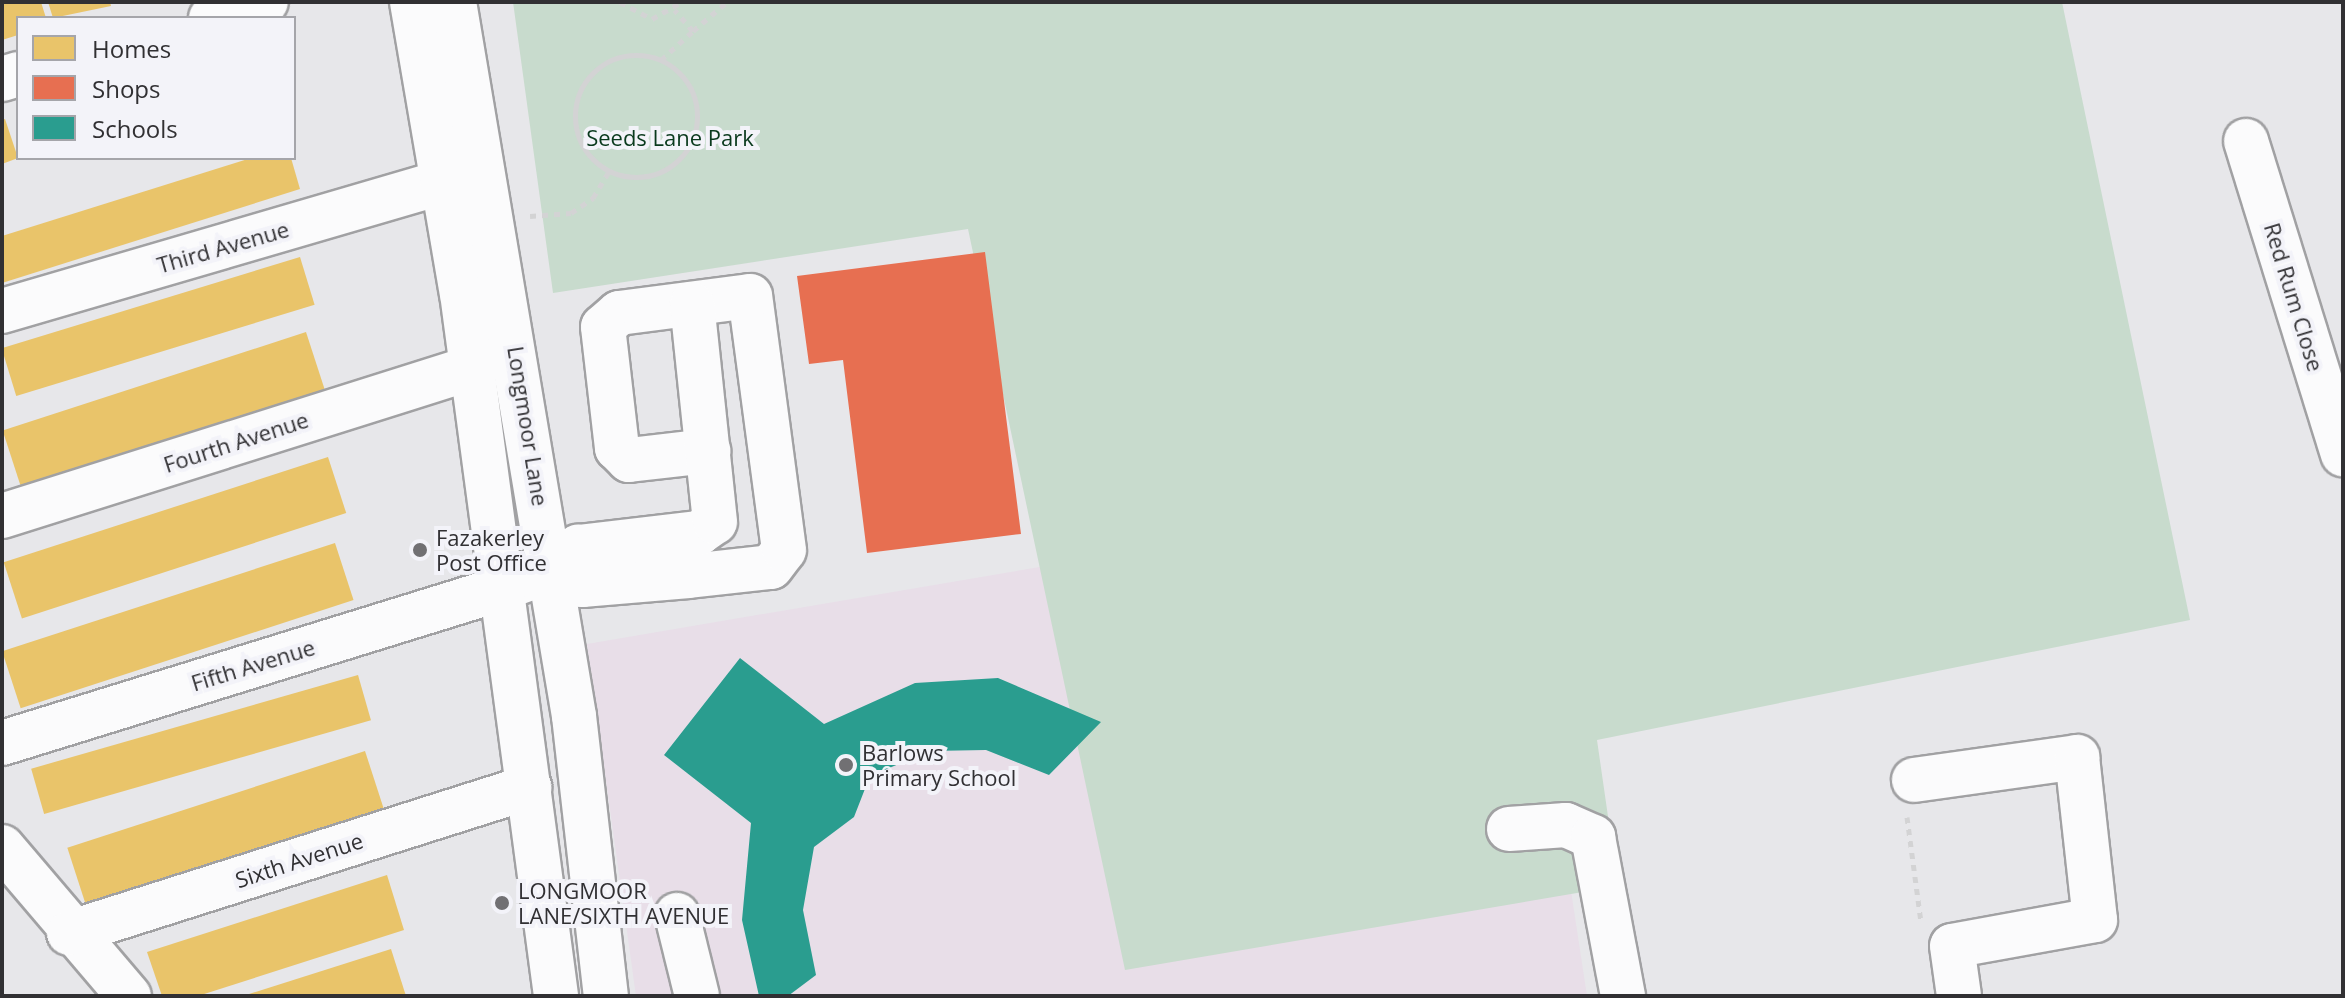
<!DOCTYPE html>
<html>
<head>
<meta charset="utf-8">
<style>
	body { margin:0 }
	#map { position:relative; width:2345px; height:998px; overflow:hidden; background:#e7e7ea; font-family:"Open Sans",sans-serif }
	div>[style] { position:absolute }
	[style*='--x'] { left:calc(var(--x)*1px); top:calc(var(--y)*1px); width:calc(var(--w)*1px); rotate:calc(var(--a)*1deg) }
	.education>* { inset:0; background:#e8dee8 }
	.green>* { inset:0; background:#c8dbcd }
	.homes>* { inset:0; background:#e9c46a; transform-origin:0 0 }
	.shops>* { inset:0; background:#e76f51 }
	.schools>* { inset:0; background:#2a9d8f }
	.path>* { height:5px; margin-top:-2.5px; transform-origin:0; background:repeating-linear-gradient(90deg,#d3d3d4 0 6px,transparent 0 12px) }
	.path>.ring { margin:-2.5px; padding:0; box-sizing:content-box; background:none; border:5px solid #d3d3d4; border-radius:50% }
	.roads { filter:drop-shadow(2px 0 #a1a1a3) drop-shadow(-2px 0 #a1a1a3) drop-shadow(0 2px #a1a1a3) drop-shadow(0 -2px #a1a1a3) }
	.minor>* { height:44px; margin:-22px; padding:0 22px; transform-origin:22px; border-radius:22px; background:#fbfbfc }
	.major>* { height:44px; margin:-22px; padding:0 22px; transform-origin:22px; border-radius:22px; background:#fbfbfc }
	.dots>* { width:22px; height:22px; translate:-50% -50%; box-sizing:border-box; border:4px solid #f3f3f9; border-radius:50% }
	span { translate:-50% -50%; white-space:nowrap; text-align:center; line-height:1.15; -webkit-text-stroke:8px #f3f3f9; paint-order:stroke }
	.park-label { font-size:22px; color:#0a3a1d }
	.street-label { font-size:22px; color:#313033 }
	.poi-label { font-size:22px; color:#313033 }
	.left { translate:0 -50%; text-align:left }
	.frame { position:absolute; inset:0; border:4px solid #313033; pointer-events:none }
	.legend { position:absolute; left:16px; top:16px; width:280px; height:144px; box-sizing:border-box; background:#f3f3f9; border:2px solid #a5a5aa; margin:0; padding:10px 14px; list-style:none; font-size:24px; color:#313033 }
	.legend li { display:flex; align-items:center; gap:16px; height:40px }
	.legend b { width:40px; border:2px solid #a5a5aa }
</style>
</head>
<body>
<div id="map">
	<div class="education">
		<i style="clip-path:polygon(1057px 564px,1568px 871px,1587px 996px,636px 996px,587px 644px)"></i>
	</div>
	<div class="green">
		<i style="clip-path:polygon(513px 2px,2062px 2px,2190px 620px,1597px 740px,1618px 886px,1125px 970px,968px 229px,553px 293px)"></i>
	</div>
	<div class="homes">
		<i style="clip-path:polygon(2px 2px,41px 2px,46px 18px,18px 18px,18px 35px,2px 40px)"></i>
		<i style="clip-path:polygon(48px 2px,110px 2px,111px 6px,53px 18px)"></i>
		<i style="clip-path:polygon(5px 119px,18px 158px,2px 164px,2px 120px)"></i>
		<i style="clip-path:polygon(251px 158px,291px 158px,300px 189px,2px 283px,2px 236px)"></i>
		<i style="left:300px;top:257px;width:50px;height:312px;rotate:73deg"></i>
		<i style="left:306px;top:332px;width:61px;height:319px;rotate:72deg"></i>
		<i style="left:328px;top:457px;width:59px;height:341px;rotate:72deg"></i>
		<i style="left:335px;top:543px;width:60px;height:350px;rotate:72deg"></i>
		<i style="left:358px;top:675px;width:47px;height:340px;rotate:74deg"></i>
		<i style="left:365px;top:751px;width:63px;height:313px;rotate:72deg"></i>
		<i style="clip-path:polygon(387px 875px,404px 930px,198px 996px,162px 996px,147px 952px)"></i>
		<i style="clip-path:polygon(391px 949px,406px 996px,247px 996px,246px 995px)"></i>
	</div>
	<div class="shops">
		<i style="clip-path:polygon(985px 252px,1021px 534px,867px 553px,843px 360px,809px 364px,797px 276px)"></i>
	</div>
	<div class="schools">
		<i style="clip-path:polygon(740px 658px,824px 724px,915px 683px,998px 678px,1101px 722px,1049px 775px,986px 750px,930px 751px,870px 776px,854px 817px,814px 847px,803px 910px,816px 975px,788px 996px,759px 996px,742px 920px,751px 823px,664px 755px)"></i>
	</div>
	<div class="path">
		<i style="--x:620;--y:2;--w:36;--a:28"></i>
		<i style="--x:652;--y:19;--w:34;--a:-30"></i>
		<i style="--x:693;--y:31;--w:45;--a:-40.5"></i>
		<i class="ring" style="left:575px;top:55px;width:117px;height:117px"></i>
		<i style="--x:661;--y:60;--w:43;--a:-42.2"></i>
		<i style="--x:693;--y:31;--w:28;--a:-131"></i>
		<i style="--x:530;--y:216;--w:41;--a:-4.2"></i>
		<i style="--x:571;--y:213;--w:27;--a:-34"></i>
		<i style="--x:593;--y:198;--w:31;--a:-59"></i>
		<i style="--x:1907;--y:817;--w:106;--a:82.4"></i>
	</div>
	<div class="roads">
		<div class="minor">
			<i style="--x:211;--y:18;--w:57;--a:-16.2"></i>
			<i style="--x:2;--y:79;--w:17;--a:-17"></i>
			<i style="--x:2246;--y:141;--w:328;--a:72.8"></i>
			<i style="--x:2;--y:311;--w:460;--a:-16.3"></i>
			<i style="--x:2;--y:516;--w:491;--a:-17.5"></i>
			<i style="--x:549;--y:571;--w:36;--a:23"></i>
			<i style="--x:582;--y:585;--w:107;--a:-4.8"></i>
			<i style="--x:689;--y:576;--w:82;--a:-6.3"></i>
			<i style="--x:771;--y:567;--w:21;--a:-53"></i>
			<i style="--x:784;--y:550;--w:256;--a:-97.6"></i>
			<i style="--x:750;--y:296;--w:132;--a:172.6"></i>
			<i style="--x:619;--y:313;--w:21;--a:139"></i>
			<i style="--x:603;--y:327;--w:122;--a:83.4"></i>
			<i style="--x:617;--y:448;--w:17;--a:45"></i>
			<i style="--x:629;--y:460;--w:80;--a:-6.5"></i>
			<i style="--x:2;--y:743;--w:524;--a:-17.19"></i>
			<i style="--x:503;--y:588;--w:49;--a:-20.3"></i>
			<i style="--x:549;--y:571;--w:38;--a:-40"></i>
			<i style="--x:578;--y:547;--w:122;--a:-6.6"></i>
			<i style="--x:699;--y:533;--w:19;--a:-35"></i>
			<i style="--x:715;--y:522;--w:219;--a:-96"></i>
			<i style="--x:1914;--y:780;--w:165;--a:-8"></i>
			<i style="--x:2077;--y:757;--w:164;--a:83.7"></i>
			<i style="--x:2095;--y:920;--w:145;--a:169.7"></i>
			<i style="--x:1952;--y:946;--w:50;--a:82"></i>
			<i style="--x:1509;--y:829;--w:57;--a:-4"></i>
			<i style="--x:1566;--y:825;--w:30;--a:24"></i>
			<i style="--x:1593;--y:837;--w:162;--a:79.3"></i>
			<i style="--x:2;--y:847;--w:196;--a:49.6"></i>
			<i style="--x:677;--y:915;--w:83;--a:76.1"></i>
			<i style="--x:69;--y:933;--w:483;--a:-17.6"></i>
		</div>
		<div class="major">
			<i style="--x:412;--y:2;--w:295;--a:80.3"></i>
			<i style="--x:462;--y:293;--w:709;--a:82.38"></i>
			<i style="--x:454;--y:2;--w:724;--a:80.46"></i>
			<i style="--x:574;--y:716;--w:282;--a:83.5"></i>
		</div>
	</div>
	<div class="dots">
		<i style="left:420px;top:550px;background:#717073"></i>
		<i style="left:846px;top:765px;background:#717073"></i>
		<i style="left:502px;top:903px;background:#717073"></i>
	</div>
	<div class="park-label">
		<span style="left:670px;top:138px">Seeds Lane Park</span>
	</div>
	<div class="street-label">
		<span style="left:223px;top:247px;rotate:-16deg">Third Avenue</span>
		<span style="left:2294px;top:297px;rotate:73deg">Red Rum Close</span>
		<span style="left:528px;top:426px;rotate:81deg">Longmoor Lane</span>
		<span style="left:236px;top:442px;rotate:-18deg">Fourth Avenue</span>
		<span style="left:253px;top:665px;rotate:-17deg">Fifth Avenue</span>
		<span style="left:299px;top:860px;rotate:-18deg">Sixth Avenue</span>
	</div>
	<div class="poi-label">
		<span class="left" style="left:436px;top:550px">Fazakerley<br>Post Office</span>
		<span class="left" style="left:862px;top:765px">Barlows<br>Primary School</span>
		<span class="left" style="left:518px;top:903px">LONGMOOR<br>LANE/SIXTH AVENUE</span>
	</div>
	<div class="frame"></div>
	<ul class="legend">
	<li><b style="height:22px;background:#e9c46a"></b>Homes</li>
	<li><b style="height:22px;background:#e76f51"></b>Shops</li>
	<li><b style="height:22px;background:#2a9d8f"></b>Schools</li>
	</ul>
</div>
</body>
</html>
